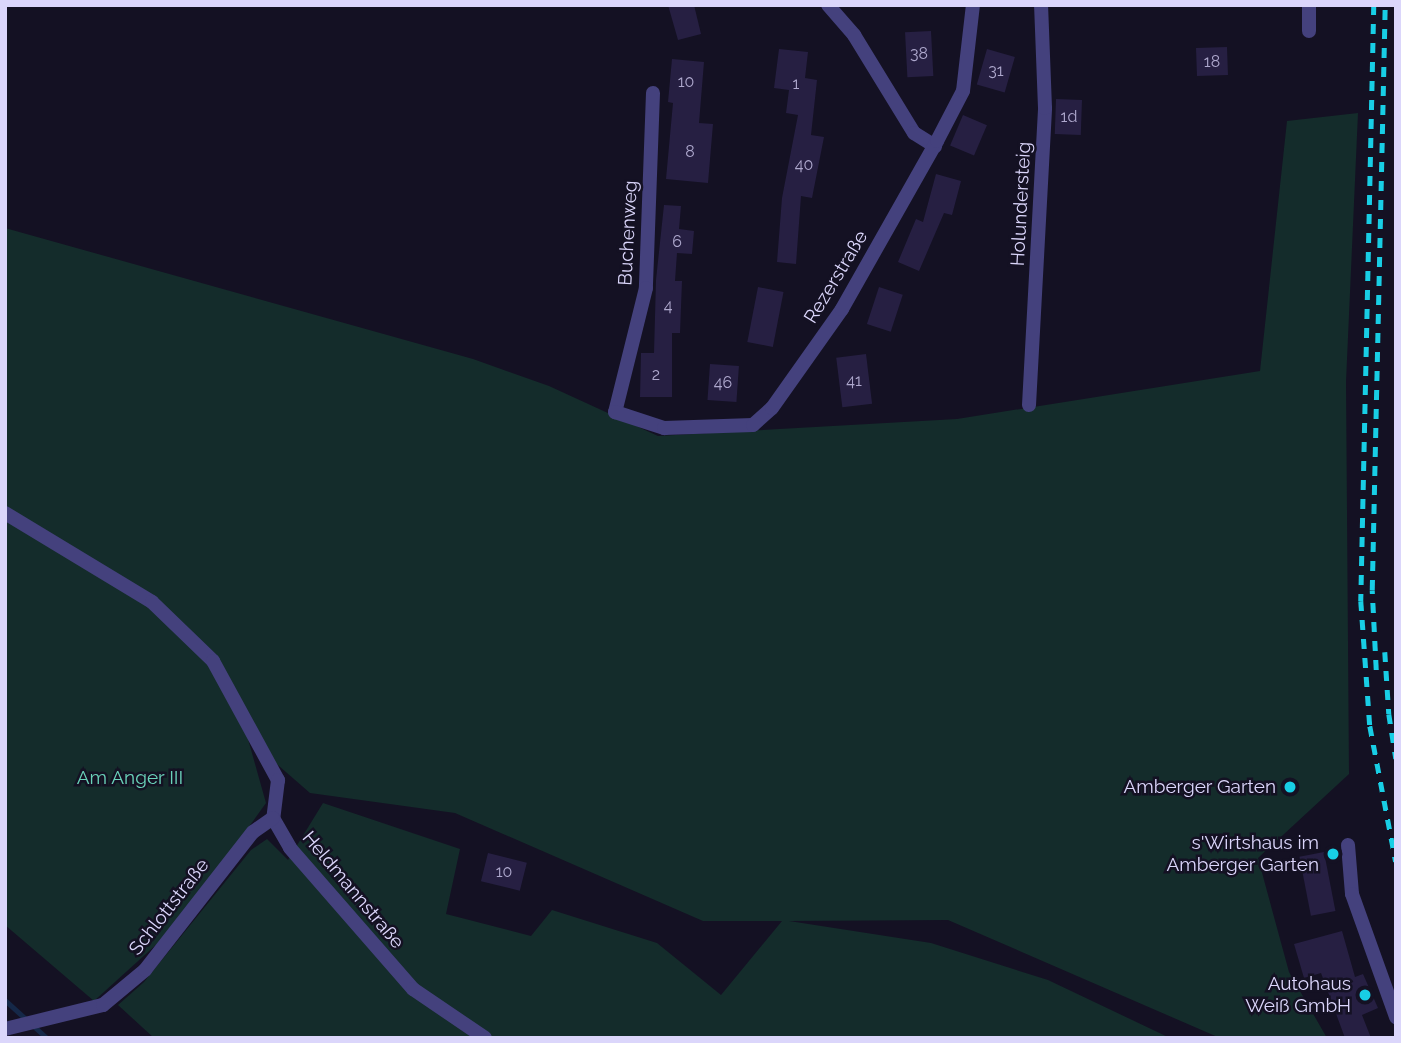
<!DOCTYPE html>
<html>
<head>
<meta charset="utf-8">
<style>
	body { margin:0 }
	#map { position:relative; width:1401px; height:1043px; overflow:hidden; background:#141123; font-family:Raleway,sans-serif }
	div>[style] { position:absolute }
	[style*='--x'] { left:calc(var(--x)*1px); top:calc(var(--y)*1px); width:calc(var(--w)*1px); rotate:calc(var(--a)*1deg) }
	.green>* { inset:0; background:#142c2b }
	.stream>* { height:4.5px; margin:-2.25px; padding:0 2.25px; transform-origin:2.25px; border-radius:2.25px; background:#152848 }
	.building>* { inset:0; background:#261f42; transform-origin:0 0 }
	.minor>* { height:14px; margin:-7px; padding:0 7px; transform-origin:7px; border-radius:7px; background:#44417d }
	.rail>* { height:4.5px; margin-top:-2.25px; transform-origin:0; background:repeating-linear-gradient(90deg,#18cee5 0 10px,transparent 0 19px) }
	.dots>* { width:19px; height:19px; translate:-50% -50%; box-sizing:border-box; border:4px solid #141123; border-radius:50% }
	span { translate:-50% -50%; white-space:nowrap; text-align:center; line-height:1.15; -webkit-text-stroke:5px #141123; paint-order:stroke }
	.number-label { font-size:16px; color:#aea8cd }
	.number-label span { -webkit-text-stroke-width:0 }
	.street-label { font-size:19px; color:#dbd6fb }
	.park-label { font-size:19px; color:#6ad3ba }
	.poi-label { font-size:19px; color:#dbd6fb }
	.right { translate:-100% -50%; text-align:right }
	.frame { position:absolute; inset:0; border:7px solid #dbd6fb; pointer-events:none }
</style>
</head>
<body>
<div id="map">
	<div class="green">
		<i style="clip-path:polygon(1358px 113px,1346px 382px,1349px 774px,1258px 858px,1289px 972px,1327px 1038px,1220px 1038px,948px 920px,789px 921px,931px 943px,1048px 980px,1170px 1038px,154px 1038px,118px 1005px,144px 982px,251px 850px,267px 839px,288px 860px,323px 803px,460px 849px,446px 914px,531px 936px,552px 910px,657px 943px,721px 995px,782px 921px,703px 921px,455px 813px,310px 793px,248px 739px,266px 803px,180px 923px,94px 1001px,5px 925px,5px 228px,473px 359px,549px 386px,658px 436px,957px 419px,1260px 371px,1287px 121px)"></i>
	</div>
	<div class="stream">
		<i style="--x:5;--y:1000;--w:57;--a:42.1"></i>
	</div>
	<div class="building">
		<i style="clip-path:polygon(668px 5px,694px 5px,701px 34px,678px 40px)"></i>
		<i style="left:931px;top:31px;width:45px;height:26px;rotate:87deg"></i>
		<i style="left:1227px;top:47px;width:28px;height:31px;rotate:88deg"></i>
		<i style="clip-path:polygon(779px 49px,808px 52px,805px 78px,817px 80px,811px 135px,824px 137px,812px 198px,801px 196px,796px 264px,777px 262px,782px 198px,798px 115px,786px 113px,789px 90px,774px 88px)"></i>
		<i style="left:987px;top:49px;width:29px;height:37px;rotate:16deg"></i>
		<i style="clip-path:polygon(672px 59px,704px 62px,699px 123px,713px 124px,708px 183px,666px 179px,673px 103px,668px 102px)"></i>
		<i style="left:1056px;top:99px;width:26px;height:35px;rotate:2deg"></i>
		<i style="left:963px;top:115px;width:26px;height:33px;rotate:23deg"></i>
		<i style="clip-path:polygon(936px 174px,961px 181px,952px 215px,944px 213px,919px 271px,898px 262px,916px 219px,923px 222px)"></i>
		<i style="clip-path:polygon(664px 205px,681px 206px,679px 229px,694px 231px,692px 254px,677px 253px,675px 281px,682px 281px,680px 333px,672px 333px,672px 397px,640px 397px,641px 353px,654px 353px,656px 280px)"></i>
		<i style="left:758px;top:287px;width:26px;height:56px;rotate:11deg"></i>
		<i style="left:879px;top:287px;width:25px;height:39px;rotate:18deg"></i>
		<i style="left:866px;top:354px;width:50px;height:30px;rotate:83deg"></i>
		<i style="left:710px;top:364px;width:29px;height:36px;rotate:4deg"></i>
		<i style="left:1324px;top:852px;width:60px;height:25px;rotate:79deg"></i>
		<i style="left:488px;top:853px;width:40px;height:29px;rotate:14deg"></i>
		<i style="clip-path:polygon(1342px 931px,1355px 977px,1363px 974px,1378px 1008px,1362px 1015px,1371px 1038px,1345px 1038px,1321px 973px,1304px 978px,1294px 944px)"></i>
	</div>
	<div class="minor">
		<i style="--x:828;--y:5;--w:40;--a:49"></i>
		<i style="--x:854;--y:35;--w:115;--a:58.5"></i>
		<i style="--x:914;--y:133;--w:25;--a:32"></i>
		<i style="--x:1309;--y:31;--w:26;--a:-90"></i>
		<i style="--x:653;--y:93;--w:195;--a:92.1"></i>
		<i style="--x:646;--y:288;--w:128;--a:104"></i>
		<i style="--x:615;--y:412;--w:52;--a:18.1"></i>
		<i style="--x:664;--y:428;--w:89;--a:-1.9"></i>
		<i style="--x:753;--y:425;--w:25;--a:-42"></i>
		<i style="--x:772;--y:408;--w:121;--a:-54.7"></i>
		<i style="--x:842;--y:309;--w:193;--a:-60.5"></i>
		<i style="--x:937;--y:141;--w:56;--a:-62.5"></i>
		<i style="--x:963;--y:91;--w:87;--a:-83.4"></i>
		<i style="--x:1029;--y:405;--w:297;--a:-86.9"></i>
		<i style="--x:1045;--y:108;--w:103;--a:-92.2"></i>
		<i style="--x:5;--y:513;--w:172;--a:31.2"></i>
		<i style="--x:152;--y:602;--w:85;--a:44"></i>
		<i style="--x:213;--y:661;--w:136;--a:61.4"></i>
		<i style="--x:278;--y:780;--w:38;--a:97"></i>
		<i style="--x:273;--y:818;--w:34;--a:60"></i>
		<i style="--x:290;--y:848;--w:187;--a:48.9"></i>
		<i style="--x:413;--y:989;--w:87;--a:34.2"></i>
		<i style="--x:1348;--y:845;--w:49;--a:85.3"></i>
		<i style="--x:1352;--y:894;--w:131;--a:70.3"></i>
		<i style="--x:5;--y:1029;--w:101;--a:-13.8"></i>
		<i style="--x:103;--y:1005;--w:55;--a:-39.8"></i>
		<i style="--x:145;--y:970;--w:175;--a:-52"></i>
		<i style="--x:253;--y:832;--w:24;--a:-35"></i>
	</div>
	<div class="rail">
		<i style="--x:1374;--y:5;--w:596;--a:91.25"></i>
		<i style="--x:1361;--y:601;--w:125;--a:85.9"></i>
		<i style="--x:1370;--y:726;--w:138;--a:79.2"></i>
		<i style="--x:1385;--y:652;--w:62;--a:86.3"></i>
		<i style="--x:1389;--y:714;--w:45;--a:81"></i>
		<i style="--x:1376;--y:670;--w:80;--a:-92.9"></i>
		<i style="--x:1372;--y:590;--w:585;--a:-88.73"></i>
	</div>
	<div class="dots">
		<i style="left:1290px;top:787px;background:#18cee5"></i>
		<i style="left:1333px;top:854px;background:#18cee5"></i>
		<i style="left:1365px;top:995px;background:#18cee5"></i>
	</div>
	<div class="number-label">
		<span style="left:919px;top:54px">38</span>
		<span style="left:1212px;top:62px">18</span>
		<span style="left:996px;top:71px">31</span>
		<span style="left:686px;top:82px">10</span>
		<span style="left:796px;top:84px">1</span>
		<span style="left:1069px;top:117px">1d</span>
		<span style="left:690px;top:152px">8</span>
		<span style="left:804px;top:165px">40</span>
		<span style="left:677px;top:242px">6</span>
		<span style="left:668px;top:306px">4</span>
		<span style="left:656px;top:375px">2</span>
		<span style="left:854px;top:381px">41</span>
		<span style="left:723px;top:383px">46</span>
		<span style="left:504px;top:872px">10</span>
	</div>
	<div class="street-label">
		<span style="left:1021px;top:204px;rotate:-87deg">Holundersteig</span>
		<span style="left:628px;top:233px;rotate:-87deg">Buchenweg</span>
		<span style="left:836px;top:277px;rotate:-59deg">Rezerstraße</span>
		<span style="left:353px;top:890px;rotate:50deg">Heldmannstraße</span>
		<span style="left:169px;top:907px;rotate:-52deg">Schlottstraße</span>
	</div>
	<div class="park-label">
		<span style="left:130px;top:778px">Am Anger III</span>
	</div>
	<div class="poi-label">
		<span class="right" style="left:1276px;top:787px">Amberger Garten</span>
		<span class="right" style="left:1319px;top:854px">s'Wirtshaus im<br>Amberger Garten</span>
		<span class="right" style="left:1351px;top:995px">Autohaus<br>Weiß GmbH</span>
	</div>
	<div class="frame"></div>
</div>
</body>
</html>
